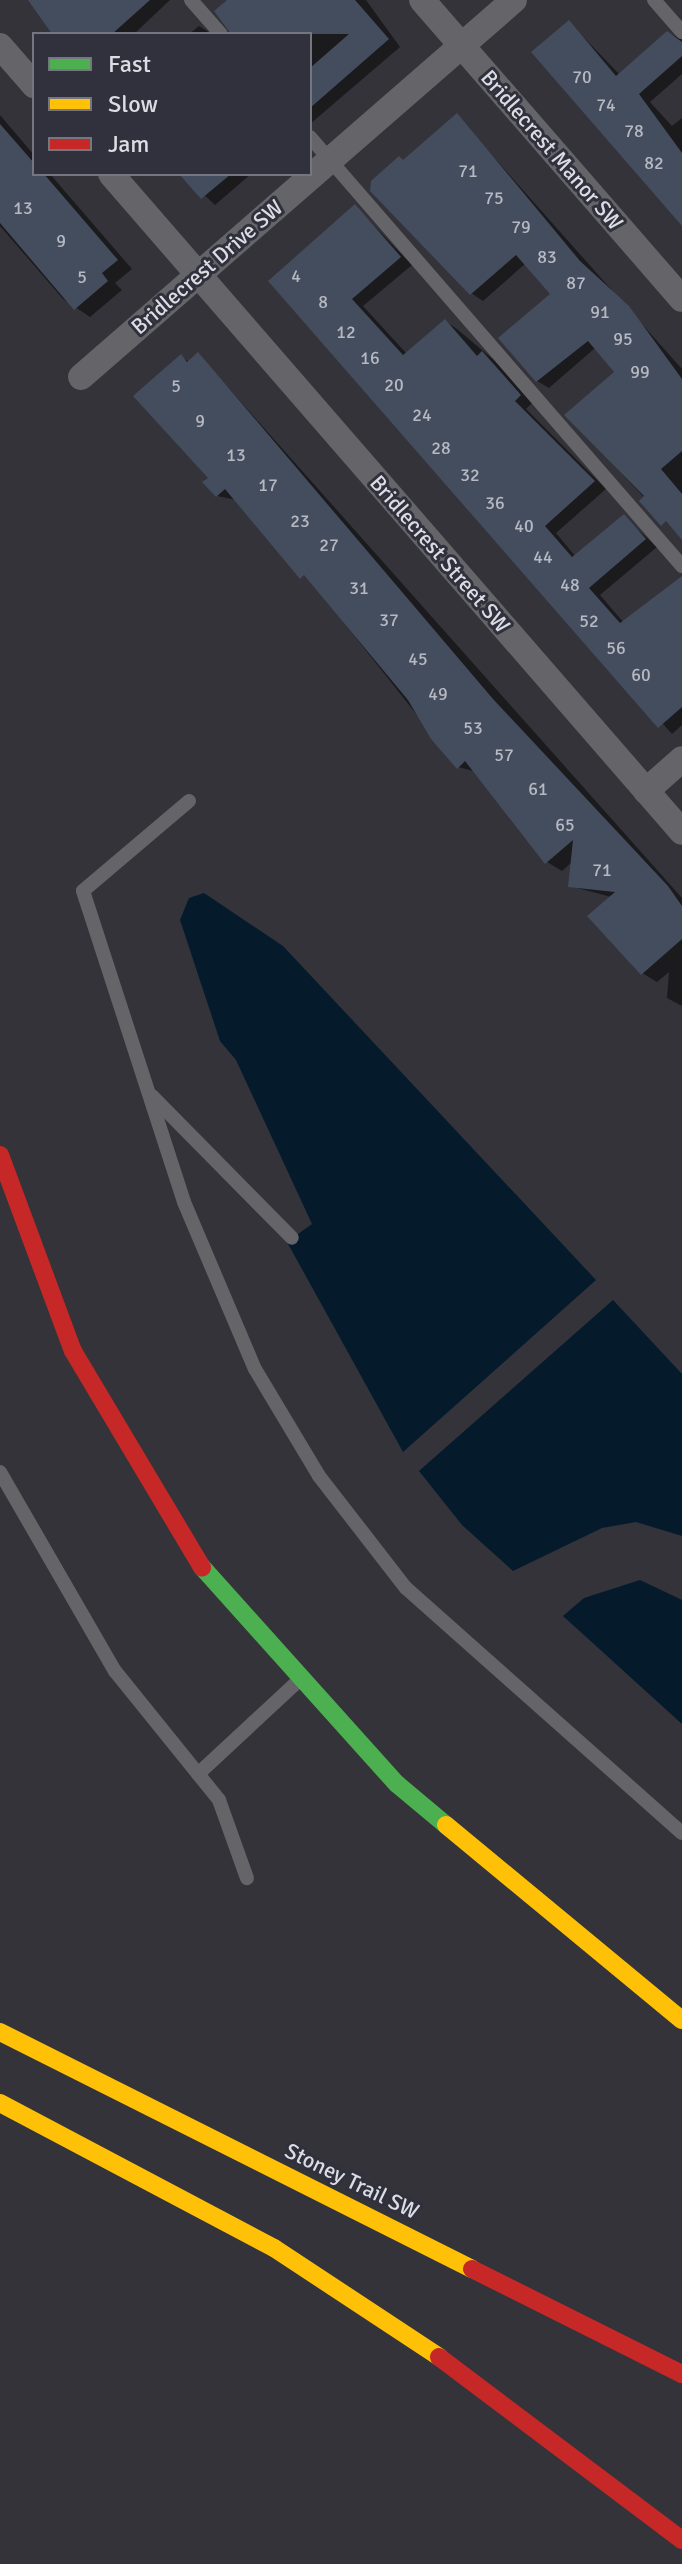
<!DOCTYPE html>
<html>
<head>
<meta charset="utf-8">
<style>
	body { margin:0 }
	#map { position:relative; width:682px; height:2564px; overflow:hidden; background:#333339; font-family:Signika,sans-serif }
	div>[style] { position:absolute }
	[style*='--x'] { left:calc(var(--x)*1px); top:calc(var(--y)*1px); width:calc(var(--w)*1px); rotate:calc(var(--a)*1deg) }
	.water>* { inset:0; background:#051b2c }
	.shadow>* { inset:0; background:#0007 }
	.building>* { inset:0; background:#444d5e }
	.lane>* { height:14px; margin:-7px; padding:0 7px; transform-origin:7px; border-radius:7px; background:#656569 }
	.street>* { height:26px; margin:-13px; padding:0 13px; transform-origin:13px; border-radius:13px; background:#656569 }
	.fast>* { height:18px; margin:-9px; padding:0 9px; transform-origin:9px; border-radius:9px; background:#4caf50 }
	.slow>* { height:18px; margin:-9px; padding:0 9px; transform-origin:9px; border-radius:9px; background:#ffc107 }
	.jam>* { height:18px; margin:-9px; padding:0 9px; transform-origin:9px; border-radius:9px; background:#c62828 }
	span { translate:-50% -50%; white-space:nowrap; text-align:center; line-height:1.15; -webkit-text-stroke:6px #30313c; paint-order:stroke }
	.number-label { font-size:18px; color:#b6b9c2 }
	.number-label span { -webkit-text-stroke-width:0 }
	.street-label { font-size:22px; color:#dcdde4 }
	.legend { position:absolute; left:32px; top:32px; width:280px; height:144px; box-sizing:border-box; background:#30313c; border:2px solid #75767f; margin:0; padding:10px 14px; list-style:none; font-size:24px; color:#dcdde4 }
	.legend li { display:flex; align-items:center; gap:16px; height:40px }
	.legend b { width:40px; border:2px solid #75767f }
</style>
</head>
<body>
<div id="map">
	<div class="water">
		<i style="clip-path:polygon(204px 893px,283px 946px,596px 1280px,403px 1452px,287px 1242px,312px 1224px,236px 1060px,220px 1041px,180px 920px,189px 898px)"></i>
		<i style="clip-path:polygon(613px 1300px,682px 1374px,682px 1536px,636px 1522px,602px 1528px,513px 1571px,462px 1525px,419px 1471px)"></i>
		<i style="clip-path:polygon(640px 1580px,682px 1600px,682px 1724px,563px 1616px,584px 1598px)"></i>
	</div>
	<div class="shadow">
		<i style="clip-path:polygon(32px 0,170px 0,134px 34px,61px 34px)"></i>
		<i style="clip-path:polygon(230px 0,366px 0,400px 47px,310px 124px,310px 34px,232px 34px)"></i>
		<i style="clip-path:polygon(569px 22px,620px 75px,668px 33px,682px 39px,682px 74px,650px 102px,672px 126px,682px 118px,682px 221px,534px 52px)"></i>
		<i style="clip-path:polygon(199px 26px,212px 34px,189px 34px)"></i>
		<i style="clip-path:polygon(0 115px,34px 155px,34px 174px,50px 174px,132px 269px,115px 283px,122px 290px,90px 317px,63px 299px,0 226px)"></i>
		<i style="clip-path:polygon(457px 116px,682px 369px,682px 538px,567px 415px,617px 372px,595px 348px,549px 388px,537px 381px,553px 294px,526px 263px,483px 301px,471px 293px,405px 162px)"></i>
		<i style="clip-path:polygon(182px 174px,251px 174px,215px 205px)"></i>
		<i style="clip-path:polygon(355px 206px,412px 265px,363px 306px,407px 354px,445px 321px,457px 329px,495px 361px,532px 403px,526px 409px,606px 489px,556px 533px,576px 557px,624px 517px,657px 547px,600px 595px,624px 623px,682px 579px,682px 725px,672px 734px,271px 281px)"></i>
		<i style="clip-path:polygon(199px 355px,682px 898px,682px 1006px,667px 998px,669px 972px,657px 982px,642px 973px,611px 897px,570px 886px,573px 861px,562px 871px,547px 862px,477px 772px,458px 767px,315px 586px,237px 500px,217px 496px,181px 357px,190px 362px)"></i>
	</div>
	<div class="building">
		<i style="clip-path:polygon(28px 0,150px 0,112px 34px,52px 34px)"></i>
		<i style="clip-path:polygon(227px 0,355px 0,389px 39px,310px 108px,310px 68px,349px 34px,231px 34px,214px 11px)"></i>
		<i style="clip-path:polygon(569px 20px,616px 76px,667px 31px,682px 42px,682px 56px,639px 94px,682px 153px,682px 226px,531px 52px)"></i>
		<i style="clip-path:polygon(457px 113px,580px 261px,629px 306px,682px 379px,682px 451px,661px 469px,682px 494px,682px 540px,666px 521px,661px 526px,639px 501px,644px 496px,564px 415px,614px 372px,588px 341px,536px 382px,498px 338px,550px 294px,516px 255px,470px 295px,370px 191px,371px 181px,399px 156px,403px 160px)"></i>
		<i style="clip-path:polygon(0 124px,34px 163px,34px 174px,44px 174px,118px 260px,102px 273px,108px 281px,74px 310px,0 223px)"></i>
		<i style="clip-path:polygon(179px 174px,231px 174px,201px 199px)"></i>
		<i style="clip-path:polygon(355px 204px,401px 257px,352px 299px,403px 355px,445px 319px,477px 356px,482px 351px,521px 395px,515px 401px,595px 481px,545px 526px,572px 557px,624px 514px,646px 539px,589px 588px,620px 623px,682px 576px,682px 707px,658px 728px,268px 281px)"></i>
		<i style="clip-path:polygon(198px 352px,493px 699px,668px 886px,682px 906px,682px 939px,641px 975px,587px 916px,615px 892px,568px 887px,573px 840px,545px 864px,465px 761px,457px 769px,431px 739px,408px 700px,304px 575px,300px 579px,225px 489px,216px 497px,202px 482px,208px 478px,133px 396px,181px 354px,187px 362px)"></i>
	</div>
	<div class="lane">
		<i style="--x:191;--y:0;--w:45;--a:48.6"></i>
		<i style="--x:654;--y:0;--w:43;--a:48.8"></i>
		<i style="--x:310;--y:137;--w:568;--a:49.07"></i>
		<i style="--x:189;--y:801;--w:139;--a:139.7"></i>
		<i style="--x:83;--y:891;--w:327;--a:72"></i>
		<i style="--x:184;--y:1202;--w:181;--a:67"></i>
		<i style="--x:255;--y:1369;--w:125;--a:59.1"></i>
		<i style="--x:319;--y:1476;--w:142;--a:52.2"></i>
		<i style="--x:406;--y:1588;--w:369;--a:41.6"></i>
		<i style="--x:152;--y:1096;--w:199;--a:45.4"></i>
		<i style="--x:0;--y:1472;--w:230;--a:60"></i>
		<i style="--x:115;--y:1671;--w:166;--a:51.1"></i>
		<i style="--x:219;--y:1800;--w:83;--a:70.3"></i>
		<i style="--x:198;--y:1774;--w:134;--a:-42.9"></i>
	</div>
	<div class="street">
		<i style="--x:422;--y:0;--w:396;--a:49"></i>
		<i style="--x:0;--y:46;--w:52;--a:48.9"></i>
		<i style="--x:111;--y:174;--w:871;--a:49.05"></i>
		<i style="--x:81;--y:377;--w:574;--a:-41.05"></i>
		<i style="--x:646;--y:791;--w:48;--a:-41.6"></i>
	</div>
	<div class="fast">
		<i style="--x:202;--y:1567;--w:292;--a:48.1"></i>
		<i style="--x:397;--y:1784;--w:64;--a:39.9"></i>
	</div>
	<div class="slow">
		<i style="--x:446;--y:1825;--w:306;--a:39.6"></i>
		<i style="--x:0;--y:2032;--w:528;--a:26.66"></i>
		<i style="--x:0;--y:2103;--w:310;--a:27.9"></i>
		<i style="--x:274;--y:2248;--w:198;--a:33.4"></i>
	</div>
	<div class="jam">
		<i style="--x:0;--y:1155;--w:209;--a:69.6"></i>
		<i style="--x:73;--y:1351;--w:252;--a:59.2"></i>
		<i style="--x:472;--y:2269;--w:235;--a:26.6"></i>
		<i style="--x:439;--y:2357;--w:304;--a:37"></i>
	</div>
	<div class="number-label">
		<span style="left:582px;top:77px">70</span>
		<span style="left:606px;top:105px">74</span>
		<span style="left:634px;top:131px">78</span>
		<span style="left:654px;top:163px">82</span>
		<span style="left:468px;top:171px">71</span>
		<span style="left:494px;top:198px">75</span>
		<span style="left:23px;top:208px">13</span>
		<span style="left:521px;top:227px">79</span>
		<span style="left:61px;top:241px">9</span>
		<span style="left:547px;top:257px">83</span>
		<span style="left:296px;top:276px">4</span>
		<span style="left:82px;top:277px">5</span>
		<span style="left:576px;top:283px">87</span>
		<span style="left:323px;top:302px">8</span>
		<span style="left:600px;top:312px">91</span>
		<span style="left:346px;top:332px">12</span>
		<span style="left:623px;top:339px">95</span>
		<span style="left:370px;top:358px">16</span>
		<span style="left:640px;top:372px">99</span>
		<span style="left:394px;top:385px">20</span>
		<span style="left:176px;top:386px">5</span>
		<span style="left:422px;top:415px">24</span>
		<span style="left:200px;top:421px">9</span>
		<span style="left:441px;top:448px">28</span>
		<span style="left:236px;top:455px">13</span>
		<span style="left:470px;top:475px">32</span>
		<span style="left:268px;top:485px">17</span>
		<span style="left:495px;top:503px">36</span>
		<span style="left:300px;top:521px">23</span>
		<span style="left:524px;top:526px">40</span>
		<span style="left:329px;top:545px">27</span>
		<span style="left:543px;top:557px">44</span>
		<span style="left:570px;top:585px">48</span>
		<span style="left:359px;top:588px">31</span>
		<span style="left:389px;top:620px">37</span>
		<span style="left:589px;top:621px">52</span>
		<span style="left:616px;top:648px">56</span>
		<span style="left:418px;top:659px">45</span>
		<span style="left:641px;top:675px">60</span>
		<span style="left:438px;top:694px">49</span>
		<span style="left:473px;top:728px">53</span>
		<span style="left:504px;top:755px">57</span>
		<span style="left:538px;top:789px">61</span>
		<span style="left:565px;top:825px">65</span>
		<span style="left:602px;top:870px">71</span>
	</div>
	<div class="street-label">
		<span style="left:552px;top:150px;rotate:49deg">Bridlecrest Manor SW</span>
		<span style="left:207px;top:267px;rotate:-41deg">Bridlecrest Drive SW</span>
		<span style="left:440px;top:554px;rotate:49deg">Bridlecrest Street SW</span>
		<span style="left:352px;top:2181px;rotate:26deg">Stoney Trail SW</span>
	</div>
	<ul class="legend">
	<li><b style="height:10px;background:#4caf50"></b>Fast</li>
	<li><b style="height:10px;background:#ffc107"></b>Slow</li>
	<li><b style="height:10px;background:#c62828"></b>Jam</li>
	</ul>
</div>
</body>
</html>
